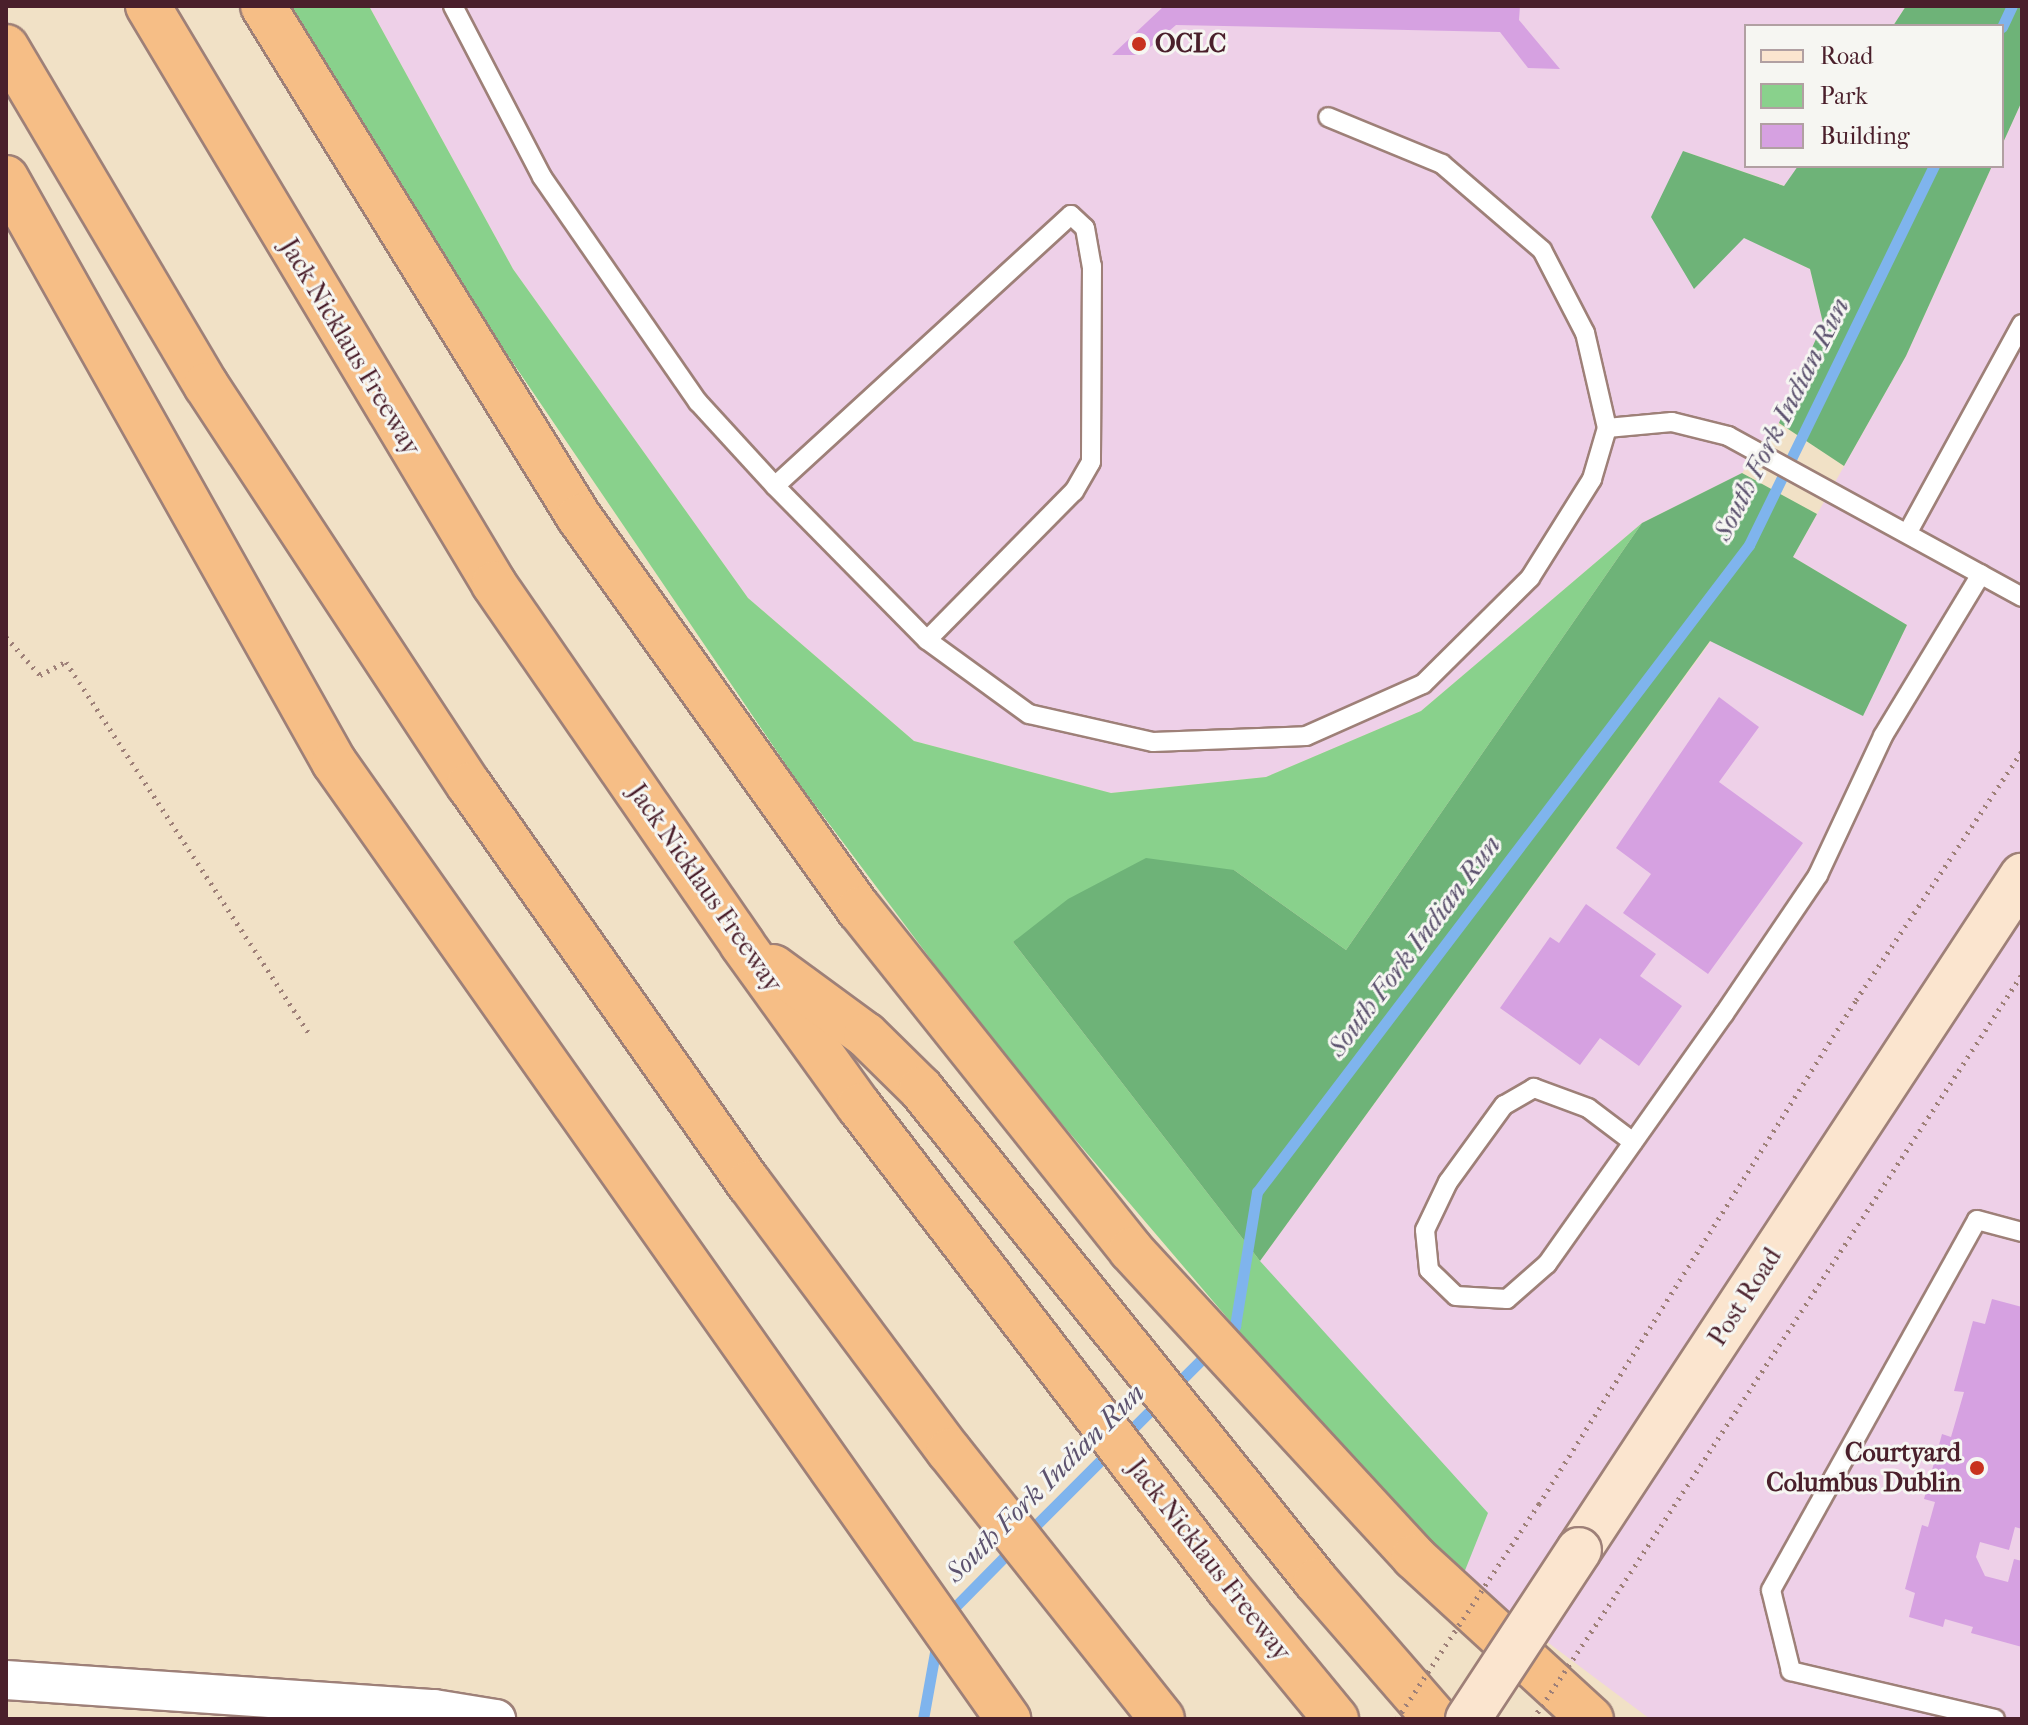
<!DOCTYPE html>
<html>
<head>
<meta charset="utf-8">
<style>
	body { margin:0 }
	#map { position:relative; width:2028px; height:1725px; overflow:hidden; background:#f1e1c6; font-family:"IM FELL French Canon",serif }
	div>[style] { position:absolute }
	[style*='--x'] { left:calc(var(--x)*1px); top:calc(var(--y)*1px); width:calc(var(--w)*1px); rotate:calc(var(--a)*1deg) }
	.built>* { inset:0; background:#eed0e8 }
	.green>* { inset:0; background:#89d18c }
	.forest>* { inset:0; background:#6eb378 }
	.stream>* { height:11px; margin:-5.5px; padding:0 5.5px; transform-origin:5.5px; border-radius:5.5px; background:#7fb4ed }
	.building>* { inset:0; background:#d6a1e1 }
	.path>* { height:5px; margin-top:-2.5px; transform-origin:0; background:repeating-linear-gradient(90deg,#9e8078 0 2px,transparent 0 8px) }
	.roads { filter:drop-shadow(2px 0 #9e8078) drop-shadow(-2px 0 #9e8078) drop-shadow(0 2px #9e8078) drop-shadow(0 -2px #9e8078) }
	.service>* { height:18px; margin:-9px; padding:0 9px; transform-origin:9px; border-radius:9px; background:#fff }
	.minor>* { height:38px; margin:-19px; padding:0 19px; transform-origin:19px; border-radius:19px; background:#fff }
	.secondary>* { height:44px; margin:-22px; padding:0 22px; transform-origin:22px; border-radius:22px; background:#fbe5cf }
	.motorway>* { height:44px; margin:-22px; padding:0 22px; transform-origin:22px; border-radius:22px; background:#f6be86 }
	.path-bridge>* { height:5px; margin-top:-2.5px; transform-origin:0; background:repeating-linear-gradient(90deg,#9e8078 0 2px,transparent 0 8px) }
	.bridges { filter:drop-shadow(2px 0 #9e8078) drop-shadow(-2px 0 #9e8078) drop-shadow(0 2px #9e8078) drop-shadow(0 -2px #9e8078) }
	.secondary-bridge>* { height:44px; margin:-22px; padding:0 22px; transform-origin:22px; border-radius:22px; background:#fbe5cf }
	.dots>* { width:22px; height:22px; translate:-50% -50%; box-sizing:border-box; border:4px solid #f6f6f2; border-radius:50% }
	span { translate:-50% -50%; white-space:nowrap; text-align:center; line-height:1.15; -webkit-text-stroke:6px #f6f6f2; paint-order:stroke }
	.poi-label { font-size:26px; color:#4a1f2b; font-weight:700 }
	.left { translate:0 -50%; text-align:left }
	.right { translate:-100% -50%; text-align:right }
	.street-label { font-size:26px; color:#4a1f2b }
	.water-label { font-size:28px; color:#5d536f; font-style:italic }
	.frame { position:absolute; inset:0; border:8px solid #4a1f2b; pointer-events:none }
	.legend { position:absolute; left:1744px; top:24px; width:260px; height:144px; box-sizing:border-box; background:#f6f6f2; border:2px solid #b1a0a2; margin:0; padding:10px 14px; list-style:none; font-size:24px; color:#4a1f2b }
	.legend li { display:flex; align-items:center; gap:16px; height:40px }
	.legend b { width:40px; border:2px solid #b1a0a2 }
</style>
</head>
<body>
<div id="map">
	<div class="built">
		<i style="clip-path:polygon(369px 6px,1906px 6px,1893px 26px,1746px 26px,1746px 166px,1798px 166px,1785px 186px,1683px 151px,1744px 237px,1810px 269px,1823px 323px,1779px 423px,1742px 473px,1642px 523px,1421px 711px,1266px 777px,1111px 793px,914px 741px,748px 598px,513px 269px)"></i>
		<i style="clip-path:polygon(2022px 101px,2022px 1719px,1650px 1719px,1462px 1578px,1260px 1261px,1711px 641px,1863px 715px,1907px 625px,1793px 557px,1906px 356px,1992px 166px,2002px 166px,2002px 145px)"></i>
	</div>
	<div class="green">
		<i style="clip-path:polygon(287px 6px,369px 6px,513px 269px,748px 598px,914px 741px,1111px 793px,1266px 777px,1421px 711px,1642px 523px,1346px 950px,1234px 870px,1013px 942px,1260px 1261px,1488px 1513px,1462px 1578px,1253px 1348px,998px 1049px,797px 781px,378px 164px)"></i>
	</div>
	<div class="forest">
		<i style="clip-path:polygon(1906px 6px,2022px 6px,2022px 101px,2002px 145px,2002px 26px,1893px 26px)"></i>
		<i style="clip-path:polygon(1683px 151px,1784px 186px,1798px 166px,1992px 166px,1906px 356px,1844px 466px,1779px 423px,1823px 323px,1810px 269px,1744px 238px,1694px 289px,1651px 217px)"></i>
		<i style="clip-path:polygon(1742px 473px,1817px 514px,1793px 557px,1907px 625px,1863px 716px,1710px 641px,1260px 1261px,1013px 942px,1068px 899px,1146px 858px,1234px 870px,1346px 950px,1642px 523px)"></i>
	</div>
	<div class="stream">
		<i style="--x:2002;--y:27;--w:23;--a:-65"></i>
		<i style="--x:1224;--y:1337;--w:16;--a:-45"></i>
		<i style="--x:1235;--y:1326;--w:136;--a:-80.7"></i>
		<i style="--x:1257;--y:1192;--w:813;--a:-52.75"></i>
		<i style="--x:1749;--y:545;--w:422;--a:-64"></i>
		<i style="--x:1173;--y:1388;--w:55;--a:-45"></i>
		<i style="--x:1125;--y:1436;--w:51;--a:-45"></i>
		<i style="--x:1026;--y:1535;--w:119;--a:-45"></i>
		<i style="--x:947;--y:1615;--w:95;--a:-45.4"></i>
		<i style="--x:923;--y:1719;--w:79;--a:-79.8"></i>
	</div>
	<div class="building">
		<i style="clip-path:polygon(1164px 6px,1520px 6px,1519px 20px,1560px 69px,1528px 68px,1500px 32px,1176px 25px,1141px 55px,1112px 55px)"></i>
		<i style="clip-path:polygon(1719px 697px,1759px 727px,1719px 782px,1803px 843px,1708px 974px,1623px 913px,1651px 874px,1616px 848px)"></i>
		<i style="clip-path:polygon(1586px 904px,1656px 954px,1640px 976px,1682px 1006px,1639px 1066px,1600px 1038px,1580px 1065px,1500px 1008px,1550px 937px,1559px 943px)"></i>
		<i style="clip-path:polygon(1992px 1299px,2022px 1307px,2022px 1529px,2015px 1527px,2009px 1550px,1980px 1542px,1976px 1557px,1985px 1576px,2008px 1582px,2014px 1559px,2022px 1561px,2022px 1647px,1971px 1633px,1973px 1627px,1945px 1619px,1943px 1627px,1909px 1617px,1915px 1593px,1905px 1589px,1922px 1525px,1928px 1527px,1935px 1502px,1924px 1499px,1942px 1434px,1951px 1437px,1964px 1392px,1954px 1391px,1973px 1321px,1985px 1324px)"></i>
	</div>
	<div class="path">
		<i style="--x:6;--y:637;--w:51;--a:48.2"></i>
		<i style="--x:40;--y:675;--w:29;--a:-27"></i>
		<i style="--x:66;--y:662;--w:447;--a:56.8"></i>
		<i style="--x:1539;--y:1504;--w:595;--a:-57.83"></i>
		<i style="--x:1856;--y:1000;--w:299;--a:-56.3"></i>
		<i style="--x:1617;--y:1593;--w:740;--a:-56.8"></i>
	</div>
	<div class="roads">
		<div class="service">
			<i style="--x:453;--y:6;--w:193;--a:62.5"></i>
			<i style="--x:542;--y:177;--w:274;--a:55.3"></i>
			<i style="--x:698;--y:402;--w:114;--a:47.5"></i>
			<i style="--x:775;--y:486;--w:216;--a:45.4"></i>
			<i style="--x:927;--y:640;--w:126;--a:36"></i>
			<i style="--x:1029;--y:714;--w:127;--a:12.7"></i>
			<i style="--x:1153;--y:742;--w:153;--a:-2.2"></i>
			<i style="--x:1306;--y:736;--w:128;--a:-24"></i>
			<i style="--x:1423;--y:684;--w:151;--a:-44.7"></i>
			<i style="--x:1530;--y:578;--w:117;--a:-57.9"></i>
			<i style="--x:1592;--y:479;--w:53;--a:-73.6"></i>
			<i style="--x:1607;--y:428;--w:98;--a:-103"></i>
			<i style="--x:1585;--y:333;--w:93;--a:-117.4"></i>
			<i style="--x:1542;--y:250;--w:132;--a:-139.3"></i>
			<i style="--x:1442;--y:164;--w:123;--a:-157.6"></i>
			<i style="--x:1607;--y:428;--w:65;--a:-5.3"></i>
			<i style="--x:1672;--y:422;--w:58;--a:14"></i>
			<i style="--x:1728;--y:436;--w:335;--a:28.7"></i>
			<i style="--x:775;--y:486;--w:401;--a:-42.5"></i>
			<i style="--x:1071;--y:215;--w:19;--a:43"></i>
			<i style="--x:1085;--y:228;--w:39;--a:80"></i>
			<i style="--x:1092;--y:266;--w:196;--a:90.3"></i>
			<i style="--x:1091;--y:462;--w:34;--a:120"></i>
			<i style="--x:1074;--y:491;--w:209;--a:134.6"></i>
			<i style="--x:1908;--y:532;--w:237;--a:-61.3"></i>
			<i style="--x:1633;--y:1142;--w:56;--a:-142.9"></i>
			<i style="--x:1588;--y:1108;--w:58;--a:-159.7"></i>
			<i style="--x:1534;--y:1088;--w:34;--a:150"></i>
			<i style="--x:1504;--y:1105;--w:95;--a:126"></i>
			<i style="--x:1448;--y:1182;--w:53;--a:115.6"></i>
			<i style="--x:1425;--y:1230;--w:40;--a:84.3"></i>
			<i style="--x:1429;--y:1270;--w:37;--a:44"></i>
			<i style="--x:1456;--y:1296;--w:51;--a:3.4"></i>
			<i style="--x:1507;--y:1299;--w:53;--a:-41.2"></i>
			<i style="--x:1547;--y:1264;--w:306;--a:-54.7"></i>
			<i style="--x:1724;--y:1014;--w:168;--a:-55.9"></i>
			<i style="--x:1818;--y:875;--w:153;--a:-64.9"></i>
			<i style="--x:1883;--y:736;--w:189;--a:-58.8"></i>
			<i style="--x:1995;--y:1719;--w:210;--a:-166.8"></i>
			<i style="--x:1791;--y:1671;--w:83;--a:-103.9"></i>
			<i style="--x:1771;--y:1590;--w:423;--a:-60.9"></i>
			<i style="--x:1977;--y:1220;--w:47;--a:14.9"></i>
		</div>
		<div class="minor">
			<i style="--x:6;--y:1680;--w:429;--a:3.9"></i>
			<i style="--x:434;--y:1709;--w:63;--a:9.2"></i>
		</div>
		<div class="secondary">
			<i style="--x:1579;--y:1550;--w:807;--a:-56.68"></i>
		</div>
		<div class="motorway">
			<i style="--x:148;--y:6;--w:674;--a:59.09"></i>
			<i style="--x:494;--y:584;--w:437;--a:55.4"></i>
			<i style="--x:742;--y:944;--w:200;--a:54.2"></i>
			<i style="--x:859;--y:1106;--w:607;--a:52.56"></i>
			<i style="--x:1228;--y:1588;--w:170;--a:50.5"></i>
			<i style="--x:263;--y:6;--w:601;--a:58.27"></i>
			<i style="--x:579;--y:517;--w:482;--a:54.5"></i>
			<i style="--x:859;--y:909;--w:436;--a:51.4"></i>
			<i style="--x:1131;--y:1250;--w:418;--a:47.3"></i>
			<i style="--x:1414;--y:1557;--w:240;--a:42.5"></i>
			<i style="--x:6;--y:47;--w:393;--a:59.4"></i>
			<i style="--x:206;--y:385;--w:479;--a:56.7"></i>
			<i style="--x:469;--y:785;--w:487;--a:54.9"></i>
			<i style="--x:749;--y:1183;--w:334;--a:53.3"></i>
			<i style="--x:949;--y:1451;--w:342;--a:51.5"></i>
			<i style="--x:6;--y:178;--w:670;--a:60.68"></i>
			<i style="--x:334;--y:762;--w:1171;--a:54.84"></i>
			<i style="--x:773;--y:967;--w:115;--a:36.2"></i>
			<i style="--x:866;--y:1035;--w:77;--a:44.5"></i>
			<i style="--x:921;--y:1089;--w:631;--a:51.24"></i>
			<i style="--x:1316;--y:1581;--w:183;--a:49"></i>
		</div>
	</div>
	<div class="path-bridge">
		<i style="--x:1397;--y:1719;--w:258;--a:-56.6"></i>
		<i style="--x:1533;--y:1719;--w:151;--a:-56.3"></i>
	</div>
	<div class="bridges">
		<div class="secondary-bridge">
			<i style="--x:1468;--y:1719;--w:202;--a:-56.7"></i>
		</div>
	</div>
	<div class="dots">
		<i style="left:1139px;top:44px;background:#c8321e"></i>
		<i style="left:1977px;top:1468px;background:#c8321e"></i>
	</div>
	<div class="poi-label">
		<span class="left" style="left:1155px;top:44px">OCLC</span>
		<span class="right" style="left:1961px;top:1468px">Courtyard<br>Columbus Dublin</span>
	</div>
	<div class="street-label">
		<span style="left:350px;top:347px;rotate:59deg">Jack Nicklaus Freeway</span>
		<span style="left:705px;top:888px;rotate:55deg">Jack Nicklaus Freeway</span>
		<span style="left:1745px;top:1297px;rotate:-57deg">Post Road</span>
		<span style="left:1209px;top:1560px;rotate:52deg">Jack Nicklaus Freeway</span>
	</div>
	<div class="water-label">
		<span style="left:1781px;top:419px;rotate:-63deg">South Fork Indian Run</span>
		<span style="left:1414px;top:946px;rotate:-53deg">South Fork Indian Run</span>
		<span style="left:1045px;top:1483px;rotate:-45deg">South Fork Indian Run</span>
	</div>
	<div class="frame"></div>
	<ul class="legend">
	<li><b style="height:10px;background:#fbe5cf"></b>Road</li>
	<li><b style="height:22px;background:#89d18c"></b>Park</li>
	<li><b style="height:22px;background:#d6a1e1"></b>Building</li>
	</ul>
</div>
</body>
</html>
